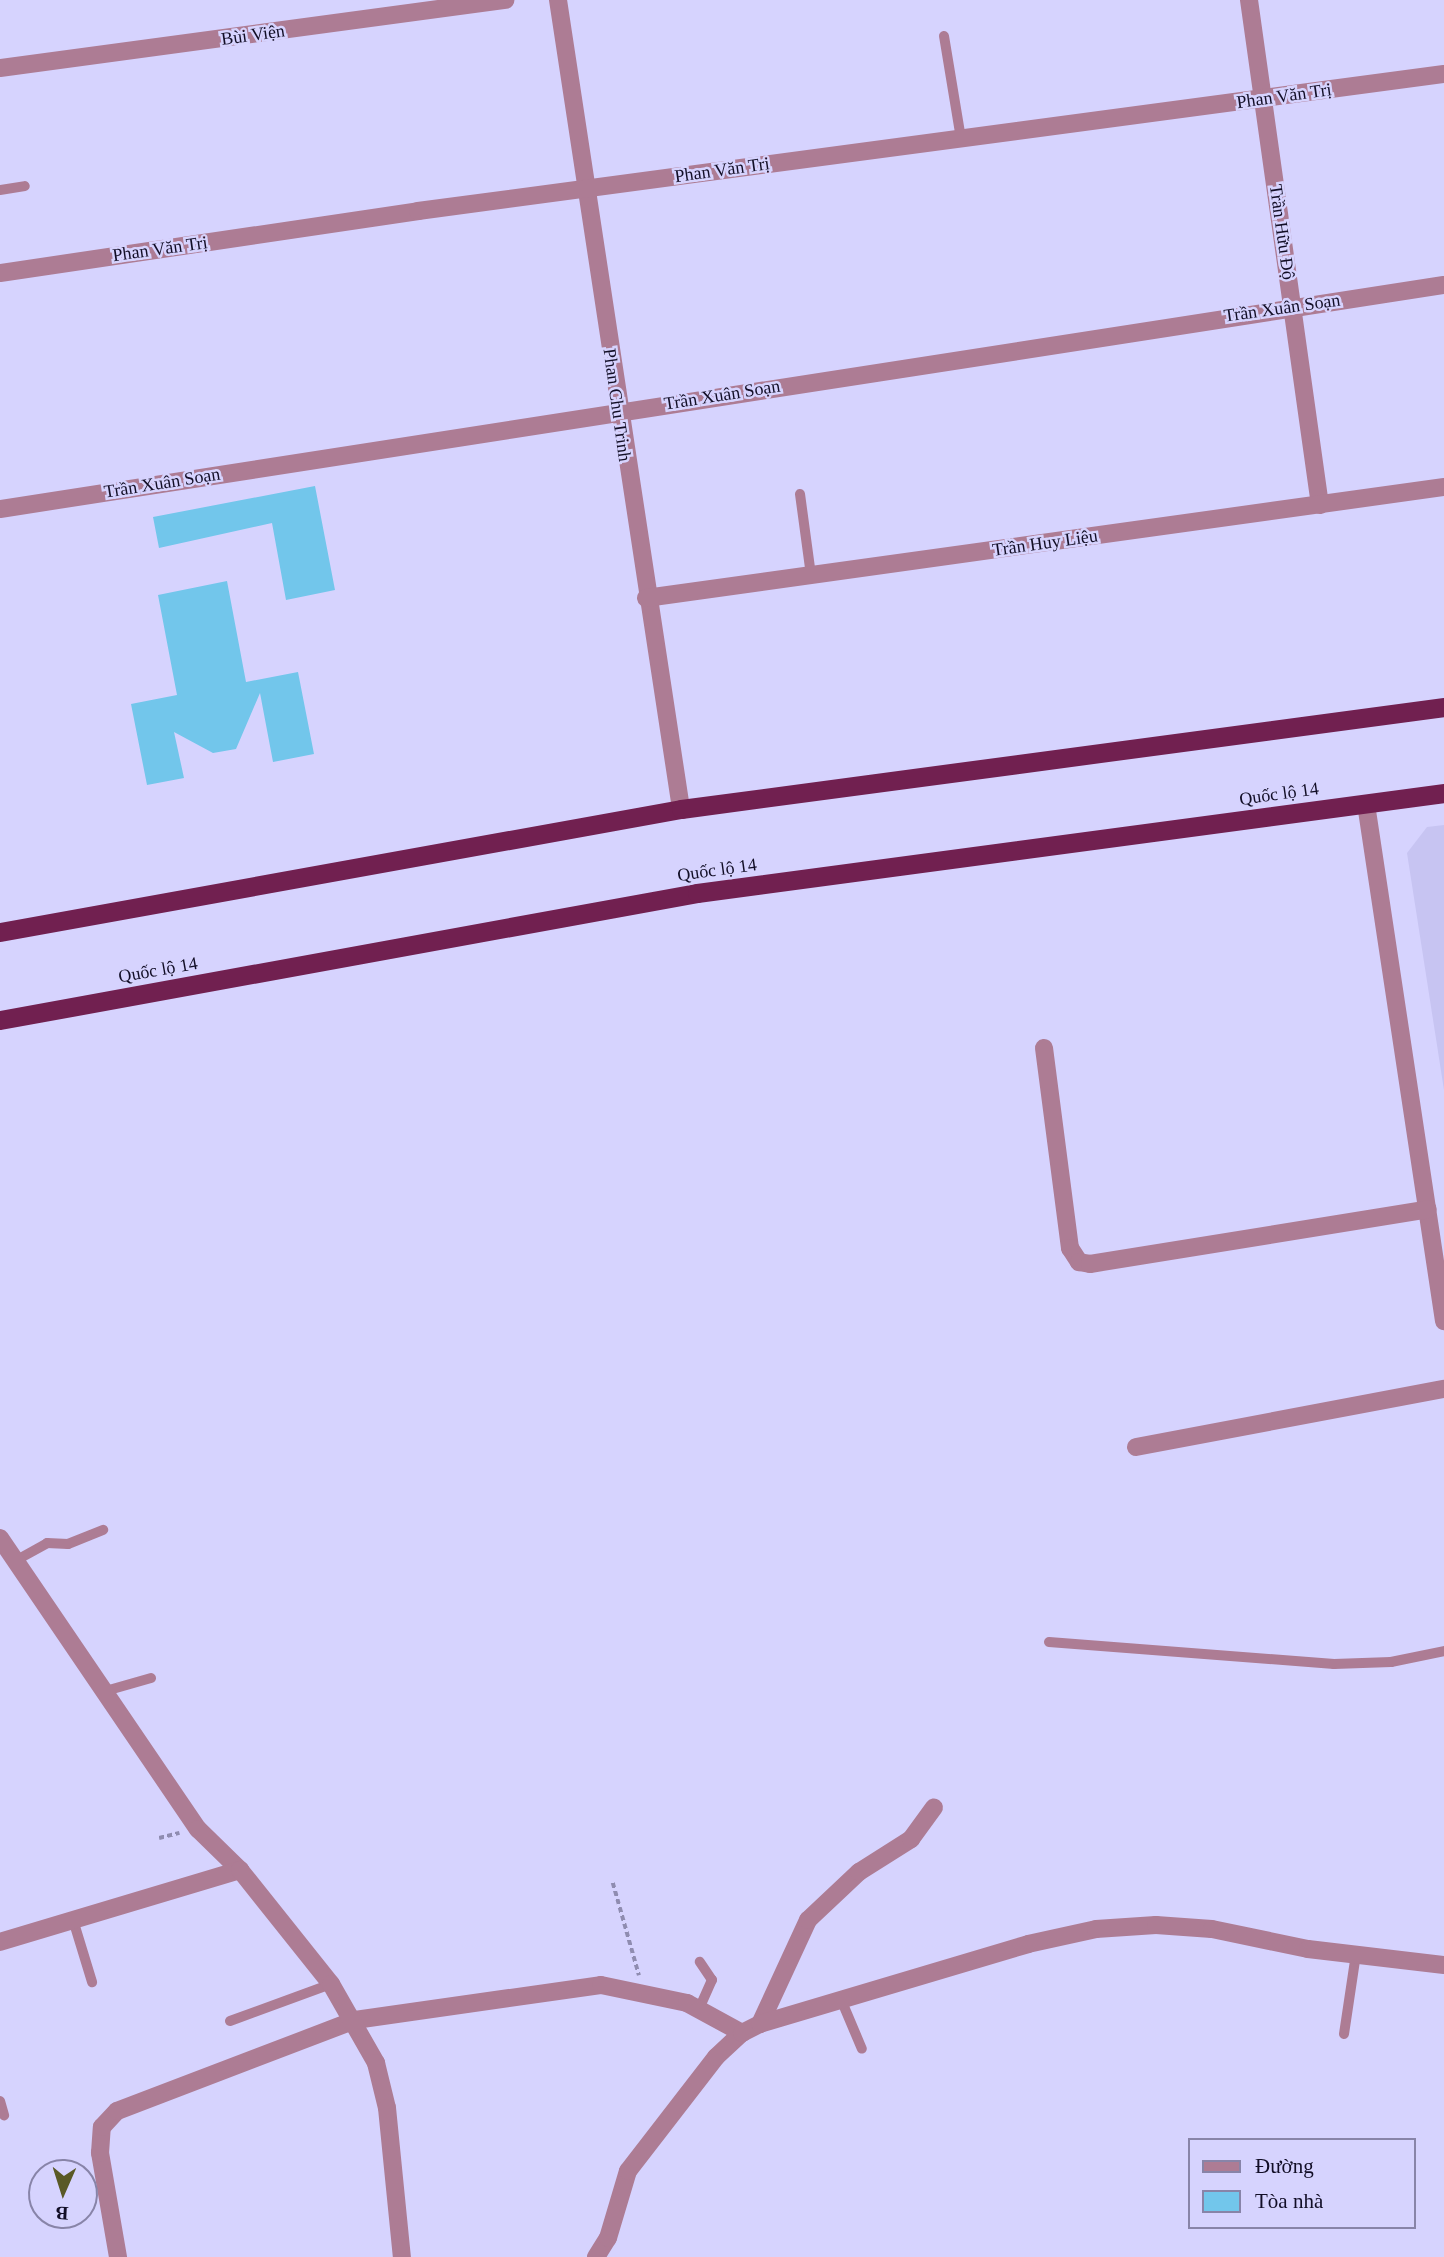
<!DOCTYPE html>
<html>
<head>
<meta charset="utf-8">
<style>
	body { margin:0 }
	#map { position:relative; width:1444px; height:2257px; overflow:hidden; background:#d6d3fe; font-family:"Times New Roman",serif }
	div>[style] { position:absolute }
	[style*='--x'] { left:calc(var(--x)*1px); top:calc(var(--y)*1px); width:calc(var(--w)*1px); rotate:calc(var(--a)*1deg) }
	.built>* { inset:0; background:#c7c4f2 }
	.building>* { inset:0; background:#72c6eb }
	.path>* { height:3.5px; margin-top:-1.75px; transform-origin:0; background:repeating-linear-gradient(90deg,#8f8cb0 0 5px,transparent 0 8.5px) }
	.service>* { height:10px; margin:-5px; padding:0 5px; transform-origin:5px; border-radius:5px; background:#ad7c94 }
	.minor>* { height:18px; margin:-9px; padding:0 9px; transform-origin:9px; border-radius:9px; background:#ad7c94 }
	.tertiary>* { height:18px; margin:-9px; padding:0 9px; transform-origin:9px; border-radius:9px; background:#ad7c94 }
	.trunk>* { height:19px; margin:-9.5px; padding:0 9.5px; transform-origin:9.5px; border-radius:9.5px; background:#712050 }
	span { translate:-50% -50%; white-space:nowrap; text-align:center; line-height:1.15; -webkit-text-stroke:5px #d6d3fe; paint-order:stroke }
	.street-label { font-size:18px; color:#120e26 }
	.legend { position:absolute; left:1188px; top:2138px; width:228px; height:91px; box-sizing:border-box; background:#d6d3fe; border:2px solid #8884a8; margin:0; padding:9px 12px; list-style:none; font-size:21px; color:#120e26 }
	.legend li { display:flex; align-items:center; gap:14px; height:35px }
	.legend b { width:35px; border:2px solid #8884a8 }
	.north { position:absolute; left:28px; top:2159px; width:70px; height:70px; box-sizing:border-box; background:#d6d3fe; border:2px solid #8884a8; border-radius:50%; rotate:183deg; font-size:19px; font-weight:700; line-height:28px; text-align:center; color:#120e26 }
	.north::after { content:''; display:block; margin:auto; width:24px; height:32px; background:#5a5926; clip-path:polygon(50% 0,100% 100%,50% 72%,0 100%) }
</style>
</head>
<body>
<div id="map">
	<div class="built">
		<i style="clip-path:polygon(1444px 825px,1444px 1090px,1407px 853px,1427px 827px)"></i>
	</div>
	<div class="building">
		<i style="clip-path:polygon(315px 486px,335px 590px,286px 600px,272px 523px,159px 548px,153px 517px)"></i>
		<i style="clip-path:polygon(227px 581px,246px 682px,298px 672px,314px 754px,273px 762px,260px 693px,236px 749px,213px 753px,174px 732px,184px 778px,147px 785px,131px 704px,177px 695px,158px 595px)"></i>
	</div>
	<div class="path">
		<i style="--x:159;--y:1838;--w:21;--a:-14"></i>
		<i style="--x:613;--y:1883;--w:96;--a:74.2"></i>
	</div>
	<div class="service">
		<i style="--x:944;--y:36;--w:104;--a:80.6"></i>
		<i style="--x:0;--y:190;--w:25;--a:-9"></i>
		<i style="--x:800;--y:494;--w:82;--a:82.3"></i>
		<i style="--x:15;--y:1561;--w:37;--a:-29"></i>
		<i style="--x:47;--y:1543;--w:21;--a:3"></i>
		<i style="--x:68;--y:1544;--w:38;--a:-22"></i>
		<i style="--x:1049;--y:1642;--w:286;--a:4.4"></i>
		<i style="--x:1334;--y:1664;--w:57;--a:-2"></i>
		<i style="--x:1391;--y:1662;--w:54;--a:-11.7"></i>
		<i style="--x:102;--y:1692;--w:51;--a:-15.9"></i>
		<i style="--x:74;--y:1923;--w:62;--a:73"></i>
		<i style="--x:840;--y:1997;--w:56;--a:67.1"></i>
		<i style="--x:699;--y:2009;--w:32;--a:-66"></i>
		<i style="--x:712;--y:1980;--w:22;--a:-124"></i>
		<i style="--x:230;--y:2021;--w:108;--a:-20.1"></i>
		<i style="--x:1344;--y:2034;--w:81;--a:-81.5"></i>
		<i style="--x:0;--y:2101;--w:15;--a:74"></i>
	</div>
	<div class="minor">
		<i style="--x:558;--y:0;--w:818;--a:81.35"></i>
		<i style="--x:1249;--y:0;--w:510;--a:82"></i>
		<i style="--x:0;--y:68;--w:510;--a:-7.67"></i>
		<i style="--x:0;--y:273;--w:423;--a:-8.4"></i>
		<i style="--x:418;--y:211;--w:1035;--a:-7.61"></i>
		<i style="--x:0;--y:509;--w:1461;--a:-8.82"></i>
		<i style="--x:646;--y:598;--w:806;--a:-7.92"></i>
		<i style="--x:1366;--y:804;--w:523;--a:81.42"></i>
		<i style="--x:1044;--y:1048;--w:202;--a:82.6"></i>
		<i style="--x:1070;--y:1248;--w:17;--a:57"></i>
		<i style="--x:1079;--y:1262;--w:11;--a:10"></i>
		<i style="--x:1090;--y:1264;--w:342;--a:-9.2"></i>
		<i style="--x:1136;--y:1447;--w:313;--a:-10.7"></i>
		<i style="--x:0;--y:1538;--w:352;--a:55.8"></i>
		<i style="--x:198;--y:1829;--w:59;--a:44.3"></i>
		<i style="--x:760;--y:2024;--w:115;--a:-65.2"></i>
		<i style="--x:808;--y:1920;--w:70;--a:-43.3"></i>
		<i style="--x:859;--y:1872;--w:62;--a:-32.4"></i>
		<i style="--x:911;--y:1839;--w:39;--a:-54"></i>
		<i style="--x:118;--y:2257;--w:106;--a:-99.8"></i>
		<i style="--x:100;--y:2153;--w:26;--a:-86"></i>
		<i style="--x:102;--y:2127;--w:22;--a:-47"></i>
		<i style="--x:117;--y:2111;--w:255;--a:-20.9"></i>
		<i style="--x:355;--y:2020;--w:248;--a:-8.1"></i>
		<i style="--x:601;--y:1985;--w:88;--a:11.8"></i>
		<i style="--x:687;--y:2003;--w:63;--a:28.6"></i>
		<i style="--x:596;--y:2257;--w:22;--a:-58"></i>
		<i style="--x:608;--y:2238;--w:70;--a:-73.4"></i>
		<i style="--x:628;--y:2171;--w:144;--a:-52.3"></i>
		<i style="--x:716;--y:2057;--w:35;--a:-43"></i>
		<i style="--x:742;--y:2033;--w:20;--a:-27"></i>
		<i style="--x:760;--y:2024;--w:280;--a:-16.6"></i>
		<i style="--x:1028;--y:1944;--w:70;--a:-12.4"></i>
		<i style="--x:1096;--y:1929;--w:60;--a:-3.8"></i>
		<i style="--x:1156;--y:1925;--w:56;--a:4.1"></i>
		<i style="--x:1212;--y:1929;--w:98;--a:11.8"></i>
		<i style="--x:1308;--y:1949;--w:137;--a:6.7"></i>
	</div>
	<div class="tertiary">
		<i style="--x:0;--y:1942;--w:251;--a:-16.7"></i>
		<i style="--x:240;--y:1870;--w:146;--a:51.4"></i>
		<i style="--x:331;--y:1984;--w:91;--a:60.3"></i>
		<i style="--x:376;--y:2063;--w:46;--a:76.3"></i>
		<i style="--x:387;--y:2108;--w:150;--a:84.3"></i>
	</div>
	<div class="trunk">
		<i style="--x:0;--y:932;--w:692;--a:-10.24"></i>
		<i style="--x:681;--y:809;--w:770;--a:-7.61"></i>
		<i style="--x:0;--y:1020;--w:708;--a:-10.33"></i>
		<i style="--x:697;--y:893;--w:754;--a:-7.62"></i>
	</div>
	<div class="street-label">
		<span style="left:253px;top:35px;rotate:-8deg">Bùi Viện</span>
		<span style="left:1284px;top:96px;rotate:-8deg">Phan Văn Trị</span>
		<span style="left:722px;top:170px;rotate:-8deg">Phan Văn Trị</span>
		<span style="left:1282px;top:232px;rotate:82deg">Trần Hữu Độ</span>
		<span style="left:160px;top:249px;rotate:-8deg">Phan Văn Trị</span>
		<span style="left:1282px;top:308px;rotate:-8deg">Trần Xuân Soạn</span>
		<span style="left:722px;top:395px;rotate:-9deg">Trần Xuân Soạn</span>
		<span style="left:617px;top:405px;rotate:82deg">Phan Chu Trinh</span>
		<span style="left:162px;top:483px;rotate:-9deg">Trần Xuân Soạn</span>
		<span style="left:1045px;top:543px;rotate:-8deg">Trần Huy Liệu</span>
		<span style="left:1279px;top:794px;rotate:-8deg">Quốc lộ 14</span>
		<span style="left:717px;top:870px;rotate:-8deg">Quốc lộ 14</span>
		<span style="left:158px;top:970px;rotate:-10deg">Quốc lộ 14</span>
	</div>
	<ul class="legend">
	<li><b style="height:9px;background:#ad7c94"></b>Đường</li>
	<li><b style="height:19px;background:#72c6eb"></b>Tòa nhà</li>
	</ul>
	<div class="north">B</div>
</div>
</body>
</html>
